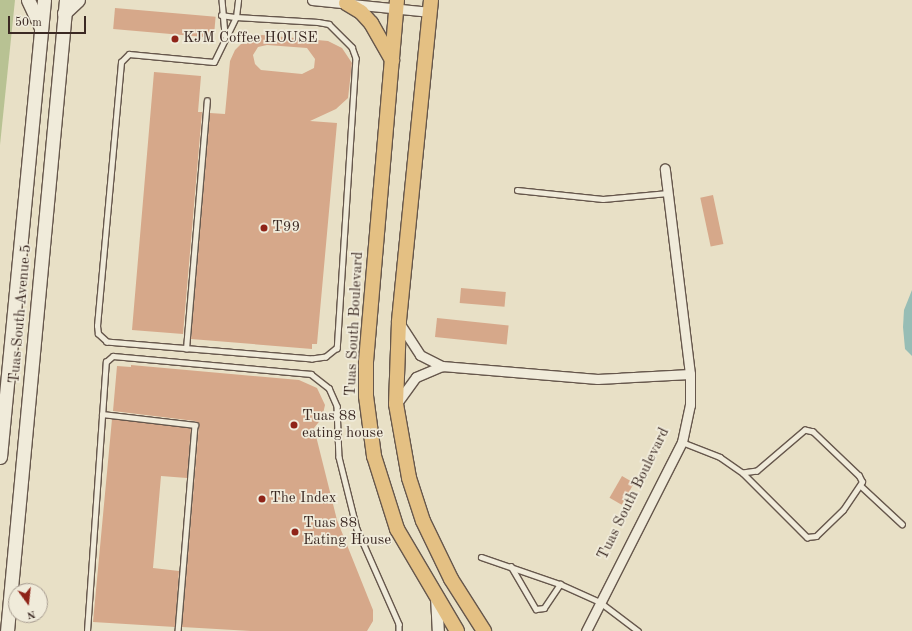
<!DOCTYPE html>
<html>
<head>
<meta charset="utf-8">
<style>
	body { margin:0 }
	#map { position:relative; width:912px; height:631px; overflow:hidden; background:#e8e0c6; font-family:"Old Standard TT",serif }
	div>[style] { position:absolute }
	[style*='--x'] { left:calc(var(--x)*1px); top:calc(var(--y)*1px); width:calc(var(--w)*1px); rotate:calc(var(--a)*1deg) }
	.green>* { inset:0; background:#b8c293 }
	.water>* { inset:0; background:#97bdb5 }
	.building>* { inset:0; background:#d6a88a; transform-origin:0 0 }
	.roads { filter:drop-shadow(1px 0 #66574c) drop-shadow(-1px 0 #66574c) drop-shadow(0 1px #66574c) drop-shadow(0 -1px #66574c) }
	.service>* { height:4.5px; margin:-2.25px; padding:0 2.25px; transform-origin:2.25px; border-radius:2.25px; background:#f0ebda }
	.minor>* { height:9px; margin:-4.5px; padding:0 4.5px; transform-origin:4.5px; border-radius:4.5px; background:#f0ebda }
	.tertiary>* { height:11px; margin:-5.5px; padding:0 5.5px; transform-origin:5.5px; border-radius:5.5px; background:#f0ebda }
	.secondary>* { height:13px; margin:-6.5px; padding:0 6.5px; transform-origin:6.5px; border-radius:6.5px; background:#f0ebda }
	.primary>* { height:14px; margin:-7px; padding:0 7px; transform-origin:7px; border-radius:7px; background:#e4c083 }
	.dots>* { width:11px; height:11px; translate:-50% -50%; box-sizing:border-box; border:2px solid #f0ebda; border-radius:50% }
	span { translate:-50% -50%; white-space:nowrap; text-align:center; line-height:1.15; -webkit-text-stroke:3.5px #f0ebda; paint-order:stroke }
	.poi-label { font-size:15px; color:#3b2923 }
	.left { translate:0 -50%; text-align:left }
	.street-label { font-size:15px; color:#3b2923 }
	.north { position:absolute; left:8px; top:583px; width:40px; height:40px; box-sizing:border-box; background:#f0ebda; border:1px solid #a89d91; border-radius:50%; rotate:165deg; font-size:11px; font-weight:700; line-height:16px; text-align:center; color:#3b2923 }
	.north::after { content:''; display:block; margin:auto; width:14px; height:18px; background:#8f2418; clip-path:polygon(50% 0,100% 100%,50% 72%,0 100%) }
	.scale { position:absolute; left:8px; top:16px; width:78px; height:18px; box-sizing:border-box; border:2px solid #3b2923; border-top:0; padding-left:5px; font-size:12px; line-height:14px; white-space:nowrap; color:#3b2923; -webkit-text-stroke:3px #f0ebda; paint-order:stroke }
</style>
</head>
<body>
<div id="map">
	<div class="green">
		<i style="clip-path:polygon(0 0,15px 0,0 145px)"></i>
	</div>
	<div class="water">
		<i style="clip-path:polygon(912px 290px,912px 356px,905px 349px,903px 327px,904px 310px)"></i>
	</div>
	<div class="building">
		<i style="left:115px;top:8px;width:101px;height:21px;rotate:5deg"></i>
		<i style="clip-path:polygon(evenodd,262px 35px,328px 41px,342px 48px,352px 63px,348px 98px,336px 109px,310px 121px,337px 123px,317px 344px,312px 344px,312px 349px,191px 339px,210px 113px,225px 114px,230px 61px,235px 50px,246px 39px,262px 35px,267px 45px,307px 48px,315px 59px,314px 68px,302px 74px,261px 70px,255px 64px,253px 55px,258px 47px,267px 45px)"></i>
		<i style="clip-path:polygon(154px 72px,201px 76px,198px 112px,202px 112px,183px 334px,132px 330px)"></i>
		<i style="left:713px;top:195px;width:50px;height:13px;rotate:78deg"></i>
		<i style="left:461px;top:288px;width:45px;height:15px;rotate:5deg"></i>
		<i style="left:437px;top:318px;width:72px;height:19px;rotate:6deg"></i>
		<i style="clip-path:polygon(131px 365px,299px 380px,317px 388px,325px 405px,322px 418px,314px 428px,337px 520px,373px 610px,373px 621px,367px 631px,251px 631px,182px 627px,199px 424px,195px 421px,113px 411px,117px 366px,131px 367px)"></i>
		<i style="clip-path:polygon(112px 419px,191px 428px,187px 478px,161px 476px,153px 568px,179px 571px,175px 627px,93px 622px)"></i>
		<i style="left:622px;top:476px;width:14px;height:25px;rotate:30deg"></i>
	</div>
	<div class="roads">
		<div class="service">
			<i style="--x:222;--y:0;--w:35;--a:85"></i>
			<i style="--x:221;--y:15;--w:15;--a:8"></i>
			<i style="--x:236;--y:17;--w:82;--a:3.5"></i>
			<i style="--x:318;--y:22;--w:11;--a:10"></i>
			<i style="--x:329;--y:24;--w:33;--a:45"></i>
			<i style="--x:352;--y:47;--w:12;--a:70"></i>
			<i style="--x:356;--y:58;--w:291;--a:93.7"></i>
			<i style="--x:337;--y:348;--w:14;--a:141"></i>
			<i style="--x:326;--y:357;--w:14;--a:172"></i>
			<i style="--x:312;--y:359;--w:206;--a:-175.3"></i>
			<i style="--x:107;--y:342;--w:12;--a:-138"></i>
			<i style="--x:98;--y:334;--w:8;--a:-97"></i>
			<i style="--x:97;--y:326;--w:265;--a:-84.8"></i>
			<i style="--x:121;--y:62;--w:11;--a:-45"></i>
			<i style="--x:129;--y:54;--w:85;--a:5.4"></i>
			<i style="--x:214;--y:62;--w:50;--a:-63.9"></i>
			<i style="--x:236;--y:17;--w:17;--a:-83"></i>
			<i style="--x:517;--y:190;--w:86;--a:6"></i>
			<i style="--x:603;--y:199;--w:65;--a:-5.3"></i>
			<i style="--x:186;--y:349;--w:249;--a:-85.2"></i>
			<i style="--x:102;--y:414;--w:94;--a:6.7"></i>
			<i style="--x:195;--y:425;--w:207;--a:94.7"></i>
			<i style="--x:682;--y:442;--w:41;--a:21.5"></i>
			<i style="--x:720;--y:457;--w:28;--a:35"></i>
			<i style="--x:743;--y:473;--w:91;--a:45"></i>
			<i style="--x:807;--y:537;--w:9;--a:-6"></i>
			<i style="--x:816;--y:536;--w:37;--a:-44"></i>
			<i style="--x:843;--y:510;--w:34;--a:-56"></i>
			<i style="--x:862;--y:482;--w:7;--a:-117"></i>
			<i style="--x:859;--y:476;--w:64;--a:-136.3"></i>
			<i style="--x:813;--y:432;--w:8;--a:-166"></i>
			<i style="--x:805;--y:430;--w:63;--a:139.5"></i>
			<i style="--x:757;--y:471;--w:14;--a:172"></i>
			<i style="--x:861;--y:486;--w:56;--a:42.8"></i>
			<i style="--x:481;--y:557;--w:83;--a:18.9"></i>
			<i style="--x:560;--y:584;--w:44;--a:24.2"></i>
			<i style="--x:600;--y:602;--w:48;--a:37.3"></i>
			<i style="--x:511;--y:566;--w:50;--a:59.8"></i>
			<i style="--x:536;--y:609;--w:8;--a:-7"></i>
			<i style="--x:544;--y:608;--w:29;--a:-56"></i>
			<i style="--x:87;--y:631;--w:270;--a:-86"></i>
			<i style="--x:106;--y:362;--w:9;--a:-41"></i>
			<i style="--x:113;--y:356;--w:199;--a:5.2"></i>
			<i style="--x:311;--y:374;--w:23;--a:38"></i>
			<i style="--x:329;--y:388;--w:20;--a:66"></i>
			<i style="--x:337;--y:406;--w:51;--a:87.8"></i>
			<i style="--x:339;--y:457;--w:74;--a:76"></i>
			<i style="--x:357;--y:529;--w:104;--a:66.1"></i>
			<i style="--x:399;--y:624;--w:7;--a:90"></i>
		</div>
		<div class="minor">
			<i style="--x:312;--y:0;--w:119;--a:5.8"></i>
			<i style="--x:400;--y:324;--w:37;--a:57"></i>
			<i style="--x:420;--y:355;--w:25;--a:27"></i>
			<i style="--x:442;--y:366;--w:156;--a:4.8"></i>
			<i style="--x:597;--y:379;--w:93;--a:-3.1"></i>
			<i style="--x:397;--y:403;--w:32;--a:-54"></i>
			<i style="--x:416;--y:377;--w:28;--a:-23"></i>
			<i style="--x:586;--y:631;--w:212;--a:-63.1"></i>
			<i style="--x:682;--y:442;--w:38;--a:-78"></i>
			<i style="--x:690;--y:405;--w:31;--a:-90"></i>
			<i style="--x:690;--y:374;--w:207;--a:-97"></i>
		</div>
		<div class="tertiary">
			<i style="--x:436;--y:596;--w:35;--a:87"></i>
		</div>
		<div class="secondary">
			<i style="--x:28;--y:0;--w:31;--a:65"></i>
			<i style="--x:64;--y:13;--w:19;--a:-43"></i>
			<i style="--x:0;--y:457;--w:459;--a:-84.5"></i>
			<i style="--x:7;--y:631;--w:634;--a:-84.66"></i>
		</div>
		<div class="primary">
			<i style="--x:397;--y:0;--w:364;--a:94.9"></i>
			<i style="--x:366;--y:363;--w:33;--a:90"></i>
			<i style="--x:366;--y:396;--w:61;--a:82.4"></i>
			<i style="--x:374;--y:456;--w:77;--a:72.5"></i>
			<i style="--x:397;--y:529;--w:118;--a:59.5"></i>
			<i style="--x:431;--y:0;--w:324;--a:95.7"></i>
			<i style="--x:399;--y:322;--w:82;--a:92.1"></i>
			<i style="--x:396;--y:404;--w:75;--a:80"></i>
			<i style="--x:409;--y:478;--w:45;--a:72"></i>
			<i style="--x:423;--y:521;--w:64;--a:64.2"></i>
			<i style="--x:451;--y:579;--w:62;--a:57.6"></i>
			<i style="--x:346;--y:3;--w:17;--a:31"></i>
			<i style="--x:361;--y:12;--w:15;--a:48"></i>
			<i style="--x:371;--y:23;--w:43;--a:60.4"></i>
		</div>
	</div>
	<div class="dots">
		<i style="left:175px;top:39px;background:#8f2418"></i>
		<i style="left:264px;top:228px;background:#8f2418"></i>
		<i style="left:294px;top:425px;background:#8f2418"></i>
		<i style="left:262px;top:499px;background:#8f2418"></i>
		<i style="left:295px;top:532px;background:#8f2418"></i>
	</div>
	<div class="poi-label">
		<span class="left" style="left:183px;top:39px">KJM Coffee HOUSE</span>
		<span class="left" style="left:272px;top:228px">T99</span>
		<span class="left" style="left:302px;top:425px">Tuas 88<br>eating house</span>
		<span class="left" style="left:270px;top:499px">The Index</span>
		<span class="left" style="left:303px;top:532px">Tuas 88<br>Eating House</span>
	</div>
	<div class="street-label">
		<span style="left:21px;top:314px;rotate:-85deg">Tuas South Avenue 5</span>
		<span style="left:355px;top:324px;rotate:-87deg">Tuas South Boulevard</span>
		<span style="left:634px;top:494px;rotate:-64deg">Tuas South Boulevard</span>
	</div>
	<div class="north">N</div>
	<div class="scale">50 m</div>
</div>
</body>
</html>
